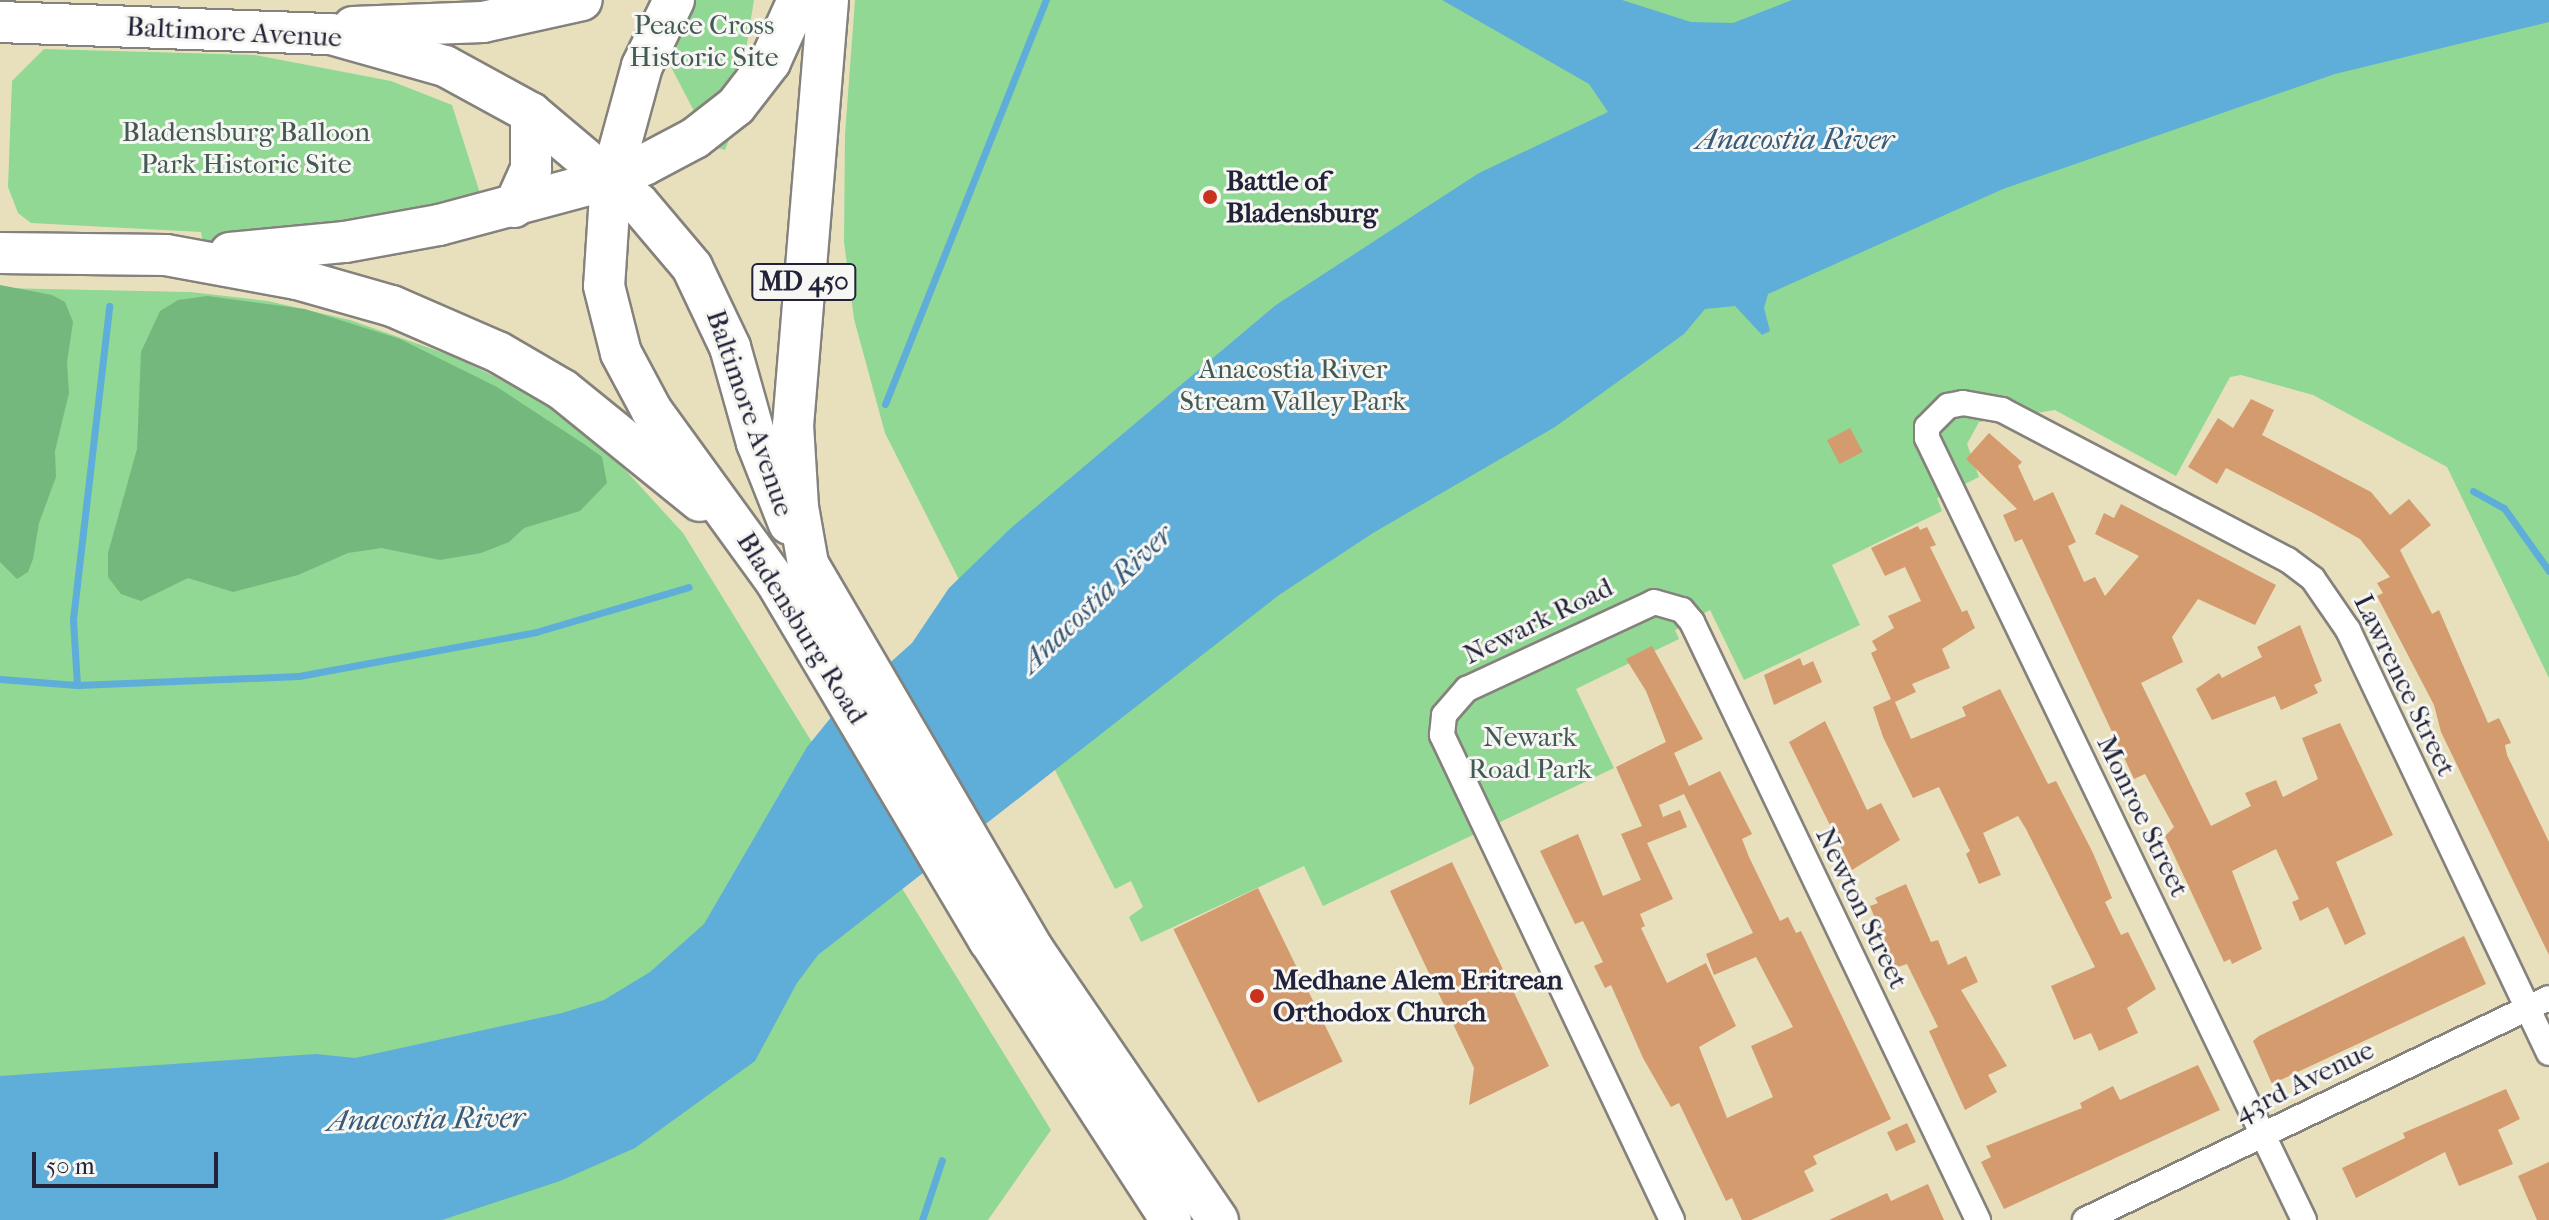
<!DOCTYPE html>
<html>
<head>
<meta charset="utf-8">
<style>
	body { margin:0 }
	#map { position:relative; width:2549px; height:1220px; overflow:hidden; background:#e8e0bd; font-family:"IM FELL French Canon",serif }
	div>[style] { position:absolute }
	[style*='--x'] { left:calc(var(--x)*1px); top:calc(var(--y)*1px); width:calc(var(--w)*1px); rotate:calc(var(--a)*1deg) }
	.green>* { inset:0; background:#90d893 }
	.forest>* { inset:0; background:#74b87d }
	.water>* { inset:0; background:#5eaed9 }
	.stream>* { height:7px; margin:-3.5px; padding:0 3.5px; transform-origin:3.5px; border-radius:3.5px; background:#5eaed9 }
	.building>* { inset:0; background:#d39b6e; transform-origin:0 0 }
	.roads { filter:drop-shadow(2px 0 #85817c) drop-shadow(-2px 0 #85817c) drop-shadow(0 2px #85817c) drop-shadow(0 -2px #85817c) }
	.minor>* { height:24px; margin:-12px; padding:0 12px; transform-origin:12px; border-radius:12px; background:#fff }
	.primary>* { height:40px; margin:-20px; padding:0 20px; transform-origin:20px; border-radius:20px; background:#fff }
	.dots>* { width:22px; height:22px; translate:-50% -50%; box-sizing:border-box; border:4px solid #f6f6f2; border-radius:50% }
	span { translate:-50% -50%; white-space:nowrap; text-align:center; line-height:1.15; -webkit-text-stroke:6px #f6f6f2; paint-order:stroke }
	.shield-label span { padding:2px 6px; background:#f6f6f2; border:2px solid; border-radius:6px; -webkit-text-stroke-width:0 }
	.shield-label { font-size:26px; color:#22223b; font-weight:700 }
	.park-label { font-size:28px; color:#435955 }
	.street-label { font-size:28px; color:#22223b }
	.poi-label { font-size:28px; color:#22223b; font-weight:700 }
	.left { translate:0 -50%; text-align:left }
	.water-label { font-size:30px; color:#3a5a7a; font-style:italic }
	.scale { position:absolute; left:32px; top:1152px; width:186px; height:36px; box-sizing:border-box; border:4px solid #22223b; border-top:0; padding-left:10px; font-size:24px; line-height:28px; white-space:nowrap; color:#22223b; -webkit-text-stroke:6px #f6f6f2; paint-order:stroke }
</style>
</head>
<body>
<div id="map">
	<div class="green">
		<i style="clip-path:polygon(688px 0,754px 0,733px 130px,725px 150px,714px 147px,707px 136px,658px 42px)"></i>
		<i style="clip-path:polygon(855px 0,2549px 0,2549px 678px,2447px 467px,2313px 395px,2241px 375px,2230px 377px,2176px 476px,2055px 410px,1979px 422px,1967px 444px,1979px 477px,1937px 498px,1942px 511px,1832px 565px,1860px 625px,1744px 680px,1710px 610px,1675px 630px,1679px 639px,1576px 689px,1614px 768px,1323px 906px,1304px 866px,1141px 942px,1129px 917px,1143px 907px,1131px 881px,1115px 889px,885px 433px,854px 319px,844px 242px,845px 134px)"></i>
		<i style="clip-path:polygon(44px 49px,255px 55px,391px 81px,452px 105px,485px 209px,204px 248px,201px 232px,31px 223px,18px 213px,8px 187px,12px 81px)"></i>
		<i style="clip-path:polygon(0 288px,190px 292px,268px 301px,350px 320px,455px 357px,506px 382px,543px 402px,618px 462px,683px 533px,1051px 1130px,988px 1220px,0 1220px)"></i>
	</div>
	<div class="forest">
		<i style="clip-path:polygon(0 285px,52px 295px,65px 302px,73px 322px,67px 362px,69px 393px,55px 451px,56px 477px,39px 523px,33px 559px,28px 572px,17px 579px,0 562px)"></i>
		<i style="clip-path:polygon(207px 296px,305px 309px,400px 339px,497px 387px,584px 444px,602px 457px,607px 483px,580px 511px,524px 528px,509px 542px,481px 553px,440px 560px,382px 548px,348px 553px,298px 575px,233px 592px,188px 578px,141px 601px,121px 594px,108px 577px,108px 553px,137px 449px,141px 352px,160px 311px,178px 300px)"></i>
	</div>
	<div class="water">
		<i style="clip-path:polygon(1442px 0,1622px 0,1691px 22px,1733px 23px,1792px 0,2549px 0,2549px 22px,2335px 74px,2003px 189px,1768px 294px,1764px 308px,1770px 331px,1762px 335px,1735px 306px,1705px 309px,1684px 334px,1555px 427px,1373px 533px,1279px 595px,818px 955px,797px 983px,755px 1061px,635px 1148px,560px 1181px,442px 1220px,0 1220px,0 1076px,316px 1054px,355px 1058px,562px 1013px,604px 1000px,650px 972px,704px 924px,807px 747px,837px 710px,912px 643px,949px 588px,1011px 528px,1276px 305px,1479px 173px,1608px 112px,1589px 84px)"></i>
	</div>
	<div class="stream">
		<i style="--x:885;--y:404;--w:435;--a:-68.3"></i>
		<i style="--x:2473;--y:491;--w:35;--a:29"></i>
		<i style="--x:2504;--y:508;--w:77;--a:54.5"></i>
		<i style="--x:0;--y:679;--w:77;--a:4.5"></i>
		<i style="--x:77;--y:685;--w:222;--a:-2.3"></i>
		<i style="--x:299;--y:676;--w:241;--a:-10.5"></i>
		<i style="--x:536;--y:632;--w:159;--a:-16.4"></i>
		<i style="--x:77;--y:685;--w:66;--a:-93.5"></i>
		<i style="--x:73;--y:619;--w:315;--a:-83.4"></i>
		<i style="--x:922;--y:1220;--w:63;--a:-71.6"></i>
	</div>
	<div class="building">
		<i style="clip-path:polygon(2251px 399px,2274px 410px,2262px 435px,2371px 492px,2390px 515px,2409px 499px,2431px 525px,2400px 550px,2432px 614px,2439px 610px,2488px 723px,2499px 718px,2511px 743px,2505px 745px,2507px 755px,2549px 842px,2549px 955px,2441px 732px,2434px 705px,2377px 596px,2383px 593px,2377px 583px,2390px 577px,2360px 539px,2313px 513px,2226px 468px,2217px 484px,2188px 467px,2218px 418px,2233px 428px)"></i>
		<i style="left:1850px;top:428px;width:27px;height:26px;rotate:62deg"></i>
		<i style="clip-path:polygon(1989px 433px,2022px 462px,2018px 466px,2034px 501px,2053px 492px,2076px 542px,2068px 546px,2084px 582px,2095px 577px,2105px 596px,2139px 556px,2095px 534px,2104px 513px,2114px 518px,2121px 504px,2276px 585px,2255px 625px,2198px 599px,2172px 637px,2183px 662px,2141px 683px,2211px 826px,2251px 806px,2245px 793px,2276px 780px,2283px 797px,2318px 779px,2302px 738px,2340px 723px,2393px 835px,2336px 862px,2366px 934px,2345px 945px,2328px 907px,2300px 921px,2292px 902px,2299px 899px,2276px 849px,2232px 871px,2262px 949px,2232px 964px,2230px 959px,2224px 962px,2165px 836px,2174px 827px,2145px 774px,2134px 779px,2022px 539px,2015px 542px,2003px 515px,2017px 509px,1966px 459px)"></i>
		<i style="clip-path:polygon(1918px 526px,1920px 530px,1927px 527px,1936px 545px,1930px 547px,1962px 612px,1967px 610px,1975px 628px,1942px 649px,1950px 668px,1912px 684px,1916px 692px,1895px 702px,1911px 739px,1966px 716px,1962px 707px,2000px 689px,2048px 784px,2056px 781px,2093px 853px,2112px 898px,2105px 902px,2121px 935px,2128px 932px,2156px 989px,2127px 1008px,2138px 1033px,2099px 1051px,2091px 1033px,2074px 1040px,2051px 986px,2095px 967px,2026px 829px,2018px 816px,1983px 833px,2001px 875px,1979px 884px,1966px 854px,1970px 851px,1939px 787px,1913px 798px,1883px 737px,1873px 707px,1891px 699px,1871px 653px,1877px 650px,1872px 641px,1894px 628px,1888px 616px,1921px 601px,1905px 567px,1885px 576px,1871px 548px)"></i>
		<i style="clip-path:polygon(2300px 625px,2322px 681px,2314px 685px,2318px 693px,2281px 710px,2275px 696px,2212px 720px,2196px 689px,2219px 673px,2222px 678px,2262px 657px,2257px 647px)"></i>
		<i style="clip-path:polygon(evenodd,1652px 646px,1703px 739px,1674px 753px,1689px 786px,1720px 771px,1752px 834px,1742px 839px,1749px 857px,1780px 921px,1788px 917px,1796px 933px,1801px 931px,1891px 1119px,1813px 1156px,1817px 1164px,1804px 1171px,1814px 1191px,1751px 1220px,1742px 1220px,1732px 1198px,1726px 1201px,1679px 1103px,1671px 1107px,1643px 1058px,1611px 985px,1605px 988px,1594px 966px,1603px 962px,1583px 921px,1575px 924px,1540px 851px,1578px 834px,1603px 896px,1641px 880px,1621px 834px,1642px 826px,1616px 767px,1666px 742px,1646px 691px,1626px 659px,1652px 646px,1684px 794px,1753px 933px,1706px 954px,1714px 975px,1756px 957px,1793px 1027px,1751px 1046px,1773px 1097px,1727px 1118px,1699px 1047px,1736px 1026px,1706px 963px,1667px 983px,1641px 928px,1645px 926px,1640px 914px,1673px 899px,1647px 843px,1687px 827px,1680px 810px,1663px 817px,1659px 805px,1684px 794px)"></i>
		<i style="clip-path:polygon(1800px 658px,1803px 666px,1813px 661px,1822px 682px,1774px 705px,1764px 675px)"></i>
		<i style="clip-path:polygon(1825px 721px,1867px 810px,1881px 803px,1900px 840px,1852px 870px,1789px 742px)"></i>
		<i style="clip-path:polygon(1452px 862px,1549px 1066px,1469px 1105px,1474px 1068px,1390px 891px)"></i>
		<i style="clip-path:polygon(1906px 884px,1931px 942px,1938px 940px,1948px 965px,1966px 956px,1978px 982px,1961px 990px,2007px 1066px,1988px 1075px,1997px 1092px,1965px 1110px,1929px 1031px,1938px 1027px,1907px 964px,1895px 968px,1870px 906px,1878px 903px,1875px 898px)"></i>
		<i style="left:1258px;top:888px;width:193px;height:94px;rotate:64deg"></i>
		<i style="clip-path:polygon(2464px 936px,2486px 984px,2272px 1084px,2253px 1041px,2259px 1036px)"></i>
		<i style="clip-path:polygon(2198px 1065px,2220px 1110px,2004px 1209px,1981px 1162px,1991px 1157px,1986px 1146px,2082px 1108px,2080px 1103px,2113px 1086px,2120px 1100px)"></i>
		<i style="clip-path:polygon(2506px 1089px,2520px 1119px,2498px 1130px,2513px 1164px,2459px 1186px,2445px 1152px,2356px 1198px,2342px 1168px,2405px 1138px,2403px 1133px)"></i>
		<i style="left:1907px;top:1123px;width:21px;height:22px;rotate:65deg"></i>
		<i style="clip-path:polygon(2549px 1162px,2549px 1220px,2537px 1220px,2518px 1176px)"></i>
		<i style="clip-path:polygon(1928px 1184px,1944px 1220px,1829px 1220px,1887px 1193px,1891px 1201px)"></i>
	</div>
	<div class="roads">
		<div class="minor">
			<i style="--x:1672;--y:1220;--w:537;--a:-115.37"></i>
			<i style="--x:1442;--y:735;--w:20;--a:-84"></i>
			<i style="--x:1444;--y:715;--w:35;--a:-49"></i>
			<i style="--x:1467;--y:689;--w:206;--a:-24.9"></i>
			<i style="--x:1654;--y:602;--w:29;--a:16"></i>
			<i style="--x:1682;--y:610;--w:16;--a:50"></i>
			<i style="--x:1692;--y:622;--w:663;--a:64.44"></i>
			<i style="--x:2085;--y:1220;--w:514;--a:-25.57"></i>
			<i style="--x:2304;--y:1220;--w:868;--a:-115.74"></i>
			<i style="--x:1927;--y:438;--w:11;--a:-90"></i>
			<i style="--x:1927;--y:427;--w:30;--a:-45"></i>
			<i style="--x:1948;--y:406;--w:15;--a:-11"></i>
			<i style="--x:1963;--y:403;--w:40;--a:10"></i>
			<i style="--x:2002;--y:410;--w:323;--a:27.7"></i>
			<i style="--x:2288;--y:560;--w:31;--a:37"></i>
			<i style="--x:2313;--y:579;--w:62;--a:55.5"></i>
			<i style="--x:2348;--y:630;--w:468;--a:64.6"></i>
		</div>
		<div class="primary">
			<i style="--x:674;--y:0;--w:73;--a:115.9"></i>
			<i style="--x:642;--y:66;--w:117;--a:105.3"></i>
			<i style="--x:611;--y:179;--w:107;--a:93.7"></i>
			<i style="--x:604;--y:286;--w:69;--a:75.8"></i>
			<i style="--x:621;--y:353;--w:66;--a:61.9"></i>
			<i style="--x:652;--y:411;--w:209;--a:54"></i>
			<i style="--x:775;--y:580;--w:419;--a:59.3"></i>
			<i style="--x:989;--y:940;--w:334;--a:57"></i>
			<i style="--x:828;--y:0;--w:426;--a:94.7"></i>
			<i style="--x:793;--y:425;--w:82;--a:86.5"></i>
			<i style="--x:798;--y:507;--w:58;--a:80"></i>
			<i style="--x:808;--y:564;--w:446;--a:59.7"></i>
			<i style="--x:1033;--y:949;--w:328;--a:55.7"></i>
			<i style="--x:0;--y:22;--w:331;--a:2.1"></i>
			<i style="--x:331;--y:34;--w:118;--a:15.7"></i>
			<i style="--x:445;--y:66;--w:98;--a:28.7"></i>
			<i style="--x:531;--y:113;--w:140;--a:40.1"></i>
			<i style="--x:638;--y:203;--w:84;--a:49.8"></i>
			<i style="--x:692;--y:267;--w:89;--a:64.6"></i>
			<i style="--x:730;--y:347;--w:100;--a:74.3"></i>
			<i style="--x:757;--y:443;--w:87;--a:68.4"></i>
			<i style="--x:353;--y:27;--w:130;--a:-2.2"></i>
			<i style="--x:483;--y:22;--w:101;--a:-12.5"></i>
			<i style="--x:514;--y:207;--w:42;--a:-65.9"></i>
			<i style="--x:531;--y:169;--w:56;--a:-90"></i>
			<i style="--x:0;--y:253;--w:166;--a:0.7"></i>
			<i style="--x:166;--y:255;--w:133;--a:10.4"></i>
			<i style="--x:297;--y:279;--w:99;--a:15.9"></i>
			<i style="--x:392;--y:306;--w:116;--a:23.5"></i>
			<i style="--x:498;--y:352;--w:75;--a:30.3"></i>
			<i style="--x:563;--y:390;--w:176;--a:39"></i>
			<i style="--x:230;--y:253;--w:116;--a:-5.5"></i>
			<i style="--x:345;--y:242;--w:96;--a:-10.3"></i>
			<i style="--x:439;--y:225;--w:178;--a:-15"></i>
			<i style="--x:611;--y:179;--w:36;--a:-23"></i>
			<i style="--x:644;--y:165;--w:58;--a:-27.9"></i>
			<i style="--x:695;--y:138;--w:52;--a:-38"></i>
			<i style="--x:736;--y:106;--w:56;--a:-52.3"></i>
			<i style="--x:770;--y:62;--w:68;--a:-65.7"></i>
		</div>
	</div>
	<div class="dots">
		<i style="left:1210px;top:197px;background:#c8321e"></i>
		<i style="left:1257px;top:996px;background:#c8321e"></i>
	</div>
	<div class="shield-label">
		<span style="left:804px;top:282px">MD 450</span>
	</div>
	<div class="park-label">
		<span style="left:704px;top:41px">Peace Cross<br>Historic Site</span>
		<span style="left:246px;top:148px">Bladensburg Balloon<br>Park Historic Site</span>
		<span style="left:1293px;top:385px">Anacostia River<br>Stream Valley Park</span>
		<span style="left:1530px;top:753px">Newark<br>Road Park</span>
	</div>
	<div class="street-label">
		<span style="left:234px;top:32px;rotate:3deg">Baltimore Avenue</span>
		<span style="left:750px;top:413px;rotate:71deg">Baltimore Avenue</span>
		<span style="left:1538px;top:621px;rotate:-26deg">Newark Road</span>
		<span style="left:802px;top:628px;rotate:58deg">Bladensburg Road</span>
		<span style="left:2405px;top:685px;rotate:64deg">Lawrence Street</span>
		<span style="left:2143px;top:816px;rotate:64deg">Monroe Street</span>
		<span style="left:1862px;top:908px;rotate:64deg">Newton Street</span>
		<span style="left:2304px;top:1081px;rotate:-26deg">43rd Avenue</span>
	</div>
	<div class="poi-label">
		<span class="left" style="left:1226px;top:197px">Battle of<br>Bladensburg</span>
		<span class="left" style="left:1273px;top:996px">Medhane Alem Eritrean<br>Orthodox Church</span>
	</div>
	<div class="water-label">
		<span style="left:1795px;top:140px">Anacostia River</span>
		<span style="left:1097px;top:599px;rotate:-44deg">Anacostia River</span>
		<span style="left:426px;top:1120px;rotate:-1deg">Anacostia River</span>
	</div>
	<div class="scale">50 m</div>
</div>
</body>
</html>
